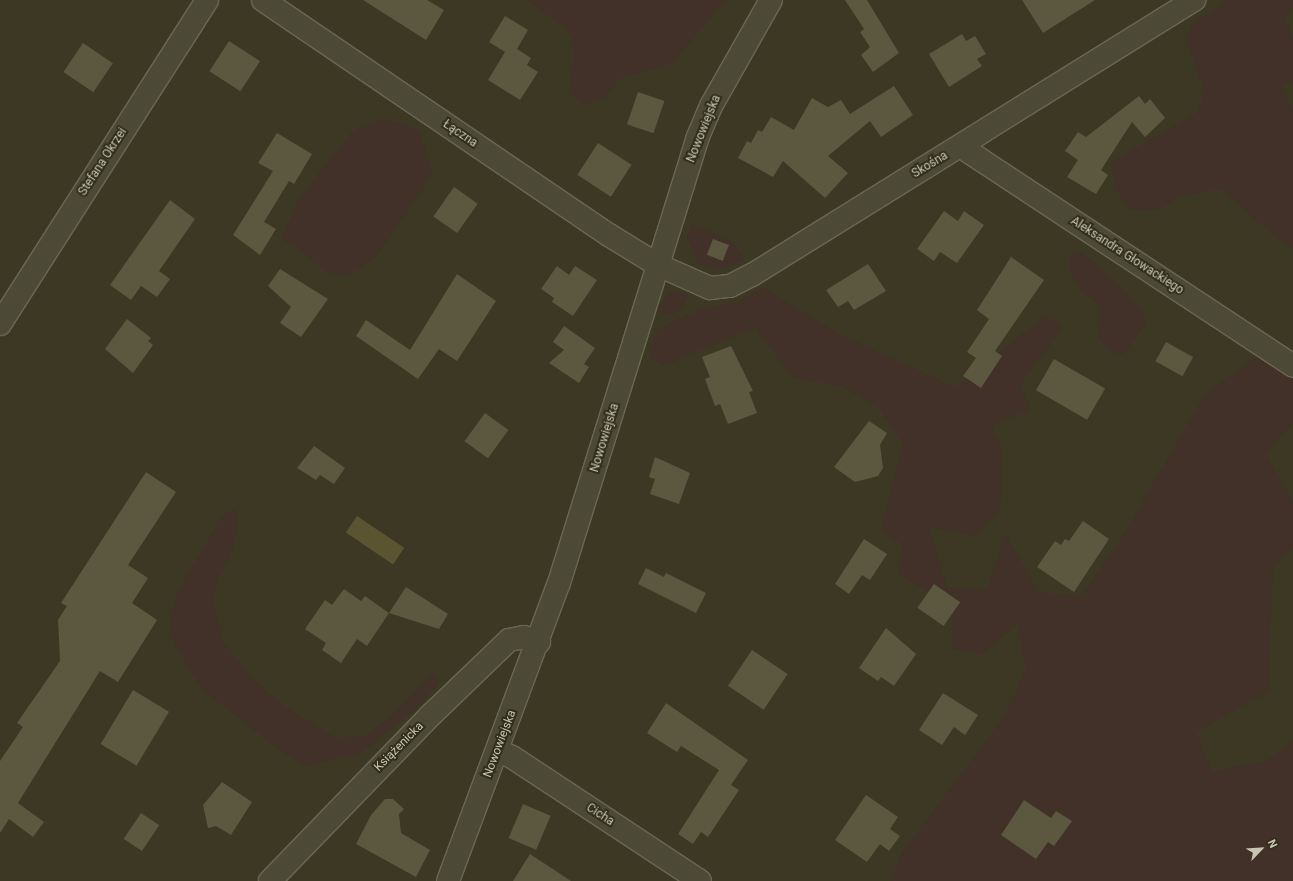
<!DOCTYPE html>
<html>
<head>
<meta charset="utf-8">
<style>
	body { margin:0 }
	#map { position:relative; width:1293px; height:881px; overflow:hidden; background:#3c3823; font-family:Roboto,sans-serif }
	div>[style] { position:absolute }
	[style*='--x'] { left:calc(var(--x)*1px); top:calc(var(--y)*1px); width:calc(var(--w)*1px); rotate:calc(var(--a)*1deg) }
	.green>* { inset:0; background:#413129 }
	.water>* { inset:0; background:#5a5430; transform-origin:0 0 }
	.building>* { inset:0; background:#5b583f; transform-origin:0 0 }
	.roads { filter:drop-shadow(1px 0 #6a6755) drop-shadow(-1px 0 #6a6755) drop-shadow(0 1px #6a6755) drop-shadow(0 -1px #6a6755) }
	.minor>* { height:22px; margin:-11px; padding:0 11px; transform-origin:11px; border-radius:11px; background:#4c4937 }
	.tertiary>* { height:22px; margin:-11px; padding:0 11px; transform-origin:11px; border-radius:11px; background:#4c4937 }
	span { translate:-50% -50%; white-space:nowrap; text-align:center; line-height:1.15; -webkit-text-stroke:4px #312e1c; paint-order:stroke }
	.street-label { font-size:12px; color:#c7c5b3 }
	.north { position:absolute; left:1241px; top:829px; width:40px; height:40px; -webkit-text-stroke:3px #312e1c; paint-order:stroke; rotate:65deg; font-size:11px; font-weight:700; line-height:16px; text-align:center; color:#c7c5b3 }
	.north::after { content:''; display:block; margin:auto; width:14px; height:18px; background:#c7c5b3; clip-path:polygon(50% 0,100% 100%,50% 72%,0 100%) }
</style>
</head>
<body>
<div id="map">
	<div class="green">
		<i style="clip-path:polygon(528px 0,726px 0,672px 63px,619px 79px,607px 96px,584px 105px,574px 97px,569px 78px,574px 59px,572px 40px,564px 28px)"></i>
		<i style="clip-path:polygon(1229px 0,1293px 0,1293px 8px,1284px 17px,1293px 38px,1293px 84px,1289px 81px,1282px 87px,1293px 109px,1293px 248px,1276px 238px,1222px 189px,1180px 196px,1162px 208px,1144px 210px,1129px 209px,1115px 187px,1111px 162px,1195px 114px,1205px 94px,1187px 41px,1191px 25px)"></i>
		<i style="clip-path:polygon(380px 119px,403px 123px,419px 131px,433px 174px,377px 256px,357px 270px,338px 276px,325px 271px,298px 248px,281px 239px,300px 197px,352px 132px)"></i>
		<i style="clip-path:polygon(691px 224px,733px 242px,744px 260px,722px 269px,699px 265px,687px 238px)"></i>
		<i style="clip-path:polygon(1078px 251px,1093px 261px,1142px 309px,1146px 323px,1124px 354px,1117px 355px,1104px 346px,1099px 338px,1101px 307px,1079px 289px,1069px 268px,1069px 255px)"></i>
		<i style="clip-path:polygon(763px 287px,839px 334px,955px 387px,1045px 316px,1063px 328px,1020px 385px,1031px 409px,991px 426px,1002px 449px,1000px 510px,975px 536px,929px 527px,947px 588px,987px 589px,1006px 534px,1038px 592px,1081px 596px,1118px 544px,1207px 391px,1265px 352px,1293px 373px,1293px 423px,1266px 454px,1293px 502px,1293px 547px,1273px 568px,1268px 692px,1196px 732px,1212px 772px,1268px 760px,1293px 741px,1293px 881px,891px 881px,902px 853px,1005px 716px,1026px 669px,1018px 624px,981px 655px,952px 648px,952px 607px,899px 574px,902px 544px,881px 531px,903px 444px,880px 409px,843px 387px,791px 377px,756px 327px,663px 366px,649px 357px,658px 329px,704px 308px,738px 302px,660px 352px)"></i>
		<i style="clip-path:polygon(671px 292px,688px 295px,682px 309px,671px 315px,656px 311px)"></i>
		<i style="clip-path:polygon(236px 509px,239px 524px,230px 557px,215px 586px,215px 613px,225px 644px,253px 679px,284px 706px,336px 738px,365px 736px,389px 718px,433px 673px,440px 682px,416px 709px,360px 754px,307px 766px,282px 752px,202px 689px,176px 647px,169px 624px,177px 593px,223px 514px)"></i>
	</div>
	<div class="water">
		<i style="left:357px;top:516px;width:57px;height:20px;rotate:34deg"></i>
	</div>
	<div class="building">
		<i style="clip-path:polygon(363px 0,427px 0,444px 10px,426px 40px)"></i>
		<i style="clip-path:polygon(845px 0,867px 0,899px 53px,873px 72px,861px 55px,870px 47px,860px 32px,864px 29px)"></i>
		<i style="clip-path:polygon(1022px 0,1095px 0,1043px 33px)"></i>
		<i style="clip-path:polygon(505px 16px,528px 30px,517px 49px,531px 58px,527px 65px,538px 72px,520px 100px,488px 80px,505px 52px,489px 42px)"></i>
		<i style="clip-path:polygon(962px 34px,966px 41px,975px 36px,986px 54px,977px 59px,982px 66px,949px 87px,929px 54px)"></i>
		<i style="left:229px;top:41px;width:37px;height:36px;rotate:33deg"></i>
		<i style="left:83px;top:43px;width:36px;height:35px;rotate:34deg"></i>
		<i style="clip-path:polygon(894px 86px,913px 115px,881px 137px,870px 121px,828px 156px,848px 173px,825px 198px,783px 161px,773px 177px,738px 158px,747px 141px,751px 143px,758px 130px,762px 132px,771px 117px,794px 130px,812px 98px,828px 107px,841px 100px,850px 114px)"></i>
		<i style="left:638px;top:92px;width:28px;height:34px;rotate:19deg"></i>
		<i style="clip-path:polygon(1139px 96px,1145px 104px,1150px 99px,1165px 118px,1145px 137px,1132px 122px,1101px 170px,1108px 175px,1096px 194px,1067px 177px,1078px 160px,1065px 151px,1078px 132px,1086px 137px)"></i>
		<i style="clip-path:polygon(277px 133px,312px 154px,294px 184px,289px 181px,264px 222px,276px 229px,260px 255px,233px 235px,273px 171px,258px 163px)"></i>
		<i style="left:598px;top:143px;width:40px;height:38px;rotate:33deg"></i>
		<i style="left:454px;top:187px;width:29px;height:36px;rotate:35deg"></i>
		<i style="clip-path:polygon(170px 200px,195px 219px,159px 271px,170px 279px,157px 297px,141px 286px,131px 300px,110px 285px)"></i>
		<i style="clip-path:polygon(944px 211px,958px 221px,964px 211px,984px 225px,957px 263px,940px 252px,934px 261px,917px 249px)"></i>
		<i style="left:713px;top:239px;width:17px;height:17px;rotate:21deg"></i>
		<i style="clip-path:polygon(1011px 257px,1044px 280px,995px 351px,1002px 356px,981px 388px,963px 376px,976px 358px,967px 352px,989px 319px,977px 310px)"></i>
		<i style="clip-path:polygon(868px 264px,886px 291px,854px 310px,848px 301px,838px 307px,826px 290px)"></i>
		<i style="clip-path:polygon(557px 266px,569px 275px,575px 266px,597px 280px,573px 316px,552px 302px,554px 298px,541px 289px)"></i>
		<i style="clip-path:polygon(280px 269px,328px 299px,301px 337px,280px 323px,291px 307px,268px 286px)"></i>
		<i style="clip-path:polygon(457px 274px,496px 301px,457px 361px,439px 349px,418px 379px,356px 336px,366px 320px,410px 350px)"></i>
		<i style="clip-path:polygon(127px 319px,151px 338px,148px 341px,153px 345px,133px 373px,105px 349px)"></i>
		<i style="clip-path:polygon(564px 326px,595px 348px,584px 364px,589px 367px,579px 383px,549px 363px,564px 350px,553px 342px)"></i>
		<i style="left:1166px;top:342px;width:31px;height:22px;rotate:29deg"></i>
		<i style="clip-path:polygon(731px 346px,753px 391px,749px 392px,757px 413px,728px 424px,720px 404px,715px 406px,705px 379px,710px 377px,702px 357px)"></i>
		<i style="left:1054px;top:359px;width:59px;height:36px;rotate:30deg"></i>
		<i style="left:485px;top:413px;width:29px;height:35px;rotate:36deg"></i>
		<i style="clip-path:polygon(869px 421px,887px 433px,880px 445px,883px 468px,878px 476px,855px 482px,834px 467px)"></i>
		<i style="clip-path:polygon(314px 446px,345px 468px,334px 484px,320px 475px,316px 480px,297px 468px)"></i>
		<i style="clip-path:polygon(655px 457px,690px 473px,679px 504px,650px 494px,655px 479px,649px 477px)"></i>
		<i style="clip-path:polygon(146px 472px,176px 492px,128px 565px,148px 578px,132px 603px,157px 620px,118px 682px,100px 671px,18px 803px,44px 822px,33px 837px,9px 819px,0 833px,0 761px,23px 727px,17px 723px,60px 661px,58px 620px,67px 606px,61px 603px)"></i>
		<i style="clip-path:polygon(1083px 521px,1109px 539px,1074px 592px,1037px 567px,1055px 541px,1061px 545px,1065px 539px,1069px 541px)"></i>
		<i style="clip-path:polygon(864px 539px,887px 554px,870px 580px,862px 575px,849px 594px,835px 584px)"></i>
		<i style="clip-path:polygon(646px 568px,664px 577px,666px 573px,706px 593px,696px 613px,638px 584px)"></i>
		<i style="left:934px;top:584px;width:32px;height:29px;rotate:35deg"></i>
		<i style="clip-path:polygon(406px 587px,448px 614px,439px 629px,389px 613px)"></i>
		<i style="clip-path:polygon(344px 589px,361px 601px,365px 596px,389px 613px,367px 646px,357px 639px,341px 663px,322px 650px,326px 643px,305px 629px,325px 600px,332px 605px)"></i>
		<i style="clip-path:polygon(886px 628px,916px 654px,894px 686px,881px 677px,878px 681px,859px 668px)"></i>
		<i style="left:752px;top:650px;width:43px;height:43px;rotate:34deg"></i>
		<i style="left:133px;top:690px;width:42px;height:63px;rotate:31deg"></i>
		<i style="clip-path:polygon(943px 693px,978px 715px,965px 735px,954px 727px,942px 745px,919px 730px)"></i>
		<i style="clip-path:polygon(666px 703px,748px 760px,731px 785px,739px 790px,708px 837px,701px 832px,693px 844px,678px 834px,719px 770px,681px 746px,677px 752px,647px 733px)"></i>
		<i style="clip-path:polygon(222px 782px,252px 802px,231px 835px,216px 826px,208px 828px,203px 805px)"></i>
		<i style="clip-path:polygon(866px 795px,898px 817px,890px 829px,900px 836px,889px 851px,880px 844px,867px 862px,835px 840px)"></i>
		<i style="clip-path:polygon(385px 799px,393px 799px,404px 809px,399px 814px,401px 833px,430px 850px,416px 877px,356px 844px,371px 815px)"></i>
		<i style="clip-path:polygon(1024px 800px,1051px 818px,1056px 811px,1072px 821px,1054px 846px,1048px 842px,1036px 859px,1001px 835px)"></i>
		<i style="left:523px;top:804px;width:30px;height:37px;rotate:23deg"></i>
		<i style="left:141px;top:813px;width:22px;height:31px;rotate:34deg"></i>
		<i style="clip-path:polygon(530px 854px,571px 881px,513px 881px)"></i>
	</div>
	<div class="roads">
		<div class="minor">
			<i style="--x:263;--y:0;--w:418;--a:34.2"></i>
			<i style="--x:609;--y:235;--w:57;--a:31.5"></i>
			<i style="--x:658;--y:265;--w:57;--a:23.9"></i>
			<i style="--x:710;--y:288;--w:20;--a:-6"></i>
			<i style="--x:730;--y:286;--w:25;--a:-27"></i>
			<i style="--x:752;--y:275;--w:521;--a:-31.89"></i>
			<i style="--x:964;--y:144;--w:9;--a:58"></i>
			<i style="--x:969;--y:152;--w:388;--a:33.4"></i>
			<i style="--x:0;--y:324;--w:384;--a:-57.4"></i>
			<i style="--x:498;--y:751;--w:15;--a:23"></i>
			<i style="--x:512;--y:757;--w:225;--a:33.4"></i>
			<i style="--x:270;--y:881;--w:233;--a:-45.9"></i>
			<i style="--x:432;--y:714;--w:107;--a:-43.9"></i>
			<i style="--x:509;--y:640;--w:15;--a:-11"></i>
			<i style="--x:524;--y:637;--w:16;--a:18"></i>
		</div>
		<div class="tertiary">
			<i style="--x:448;--y:881;--w:318;--a:-69.6"></i>
			<i style="--x:559;--y:583;--w:465;--a:-72.7"></i>
			<i style="--x:697;--y:139;--w:36;--a:-67"></i>
			<i style="--x:711;--y:106;--w:122;--a:-60.5"></i>
		</div>
	</div>
	<div class="street-label">
		<span style="left:704px;top:129px;rotate:-68deg">Nowowiejska</span>
		<span style="left:460px;top:134px;rotate:34deg">Łączna</span>
		<span style="left:103px;top:162px;rotate:-57deg">Stefana Okrzei</span>
		<span style="left:930px;top:165px;rotate:-31deg">Skośna</span>
		<span style="left:1127px;top:256px;rotate:33deg">Aleksandra Głowackiego</span>
		<span style="left:605px;top:438px;rotate:-73deg">Nowowiejska</span>
		<span style="left:500px;top:744px;rotate:-69deg">Nowowiejska</span>
		<span style="left:399px;top:747px;rotate:-45deg">Książenicka</span>
		<span style="left:600px;top:815px;rotate:33deg">Cicha</span>
	</div>
	<div class="north">N</div>
</div>
</body>
</html>
